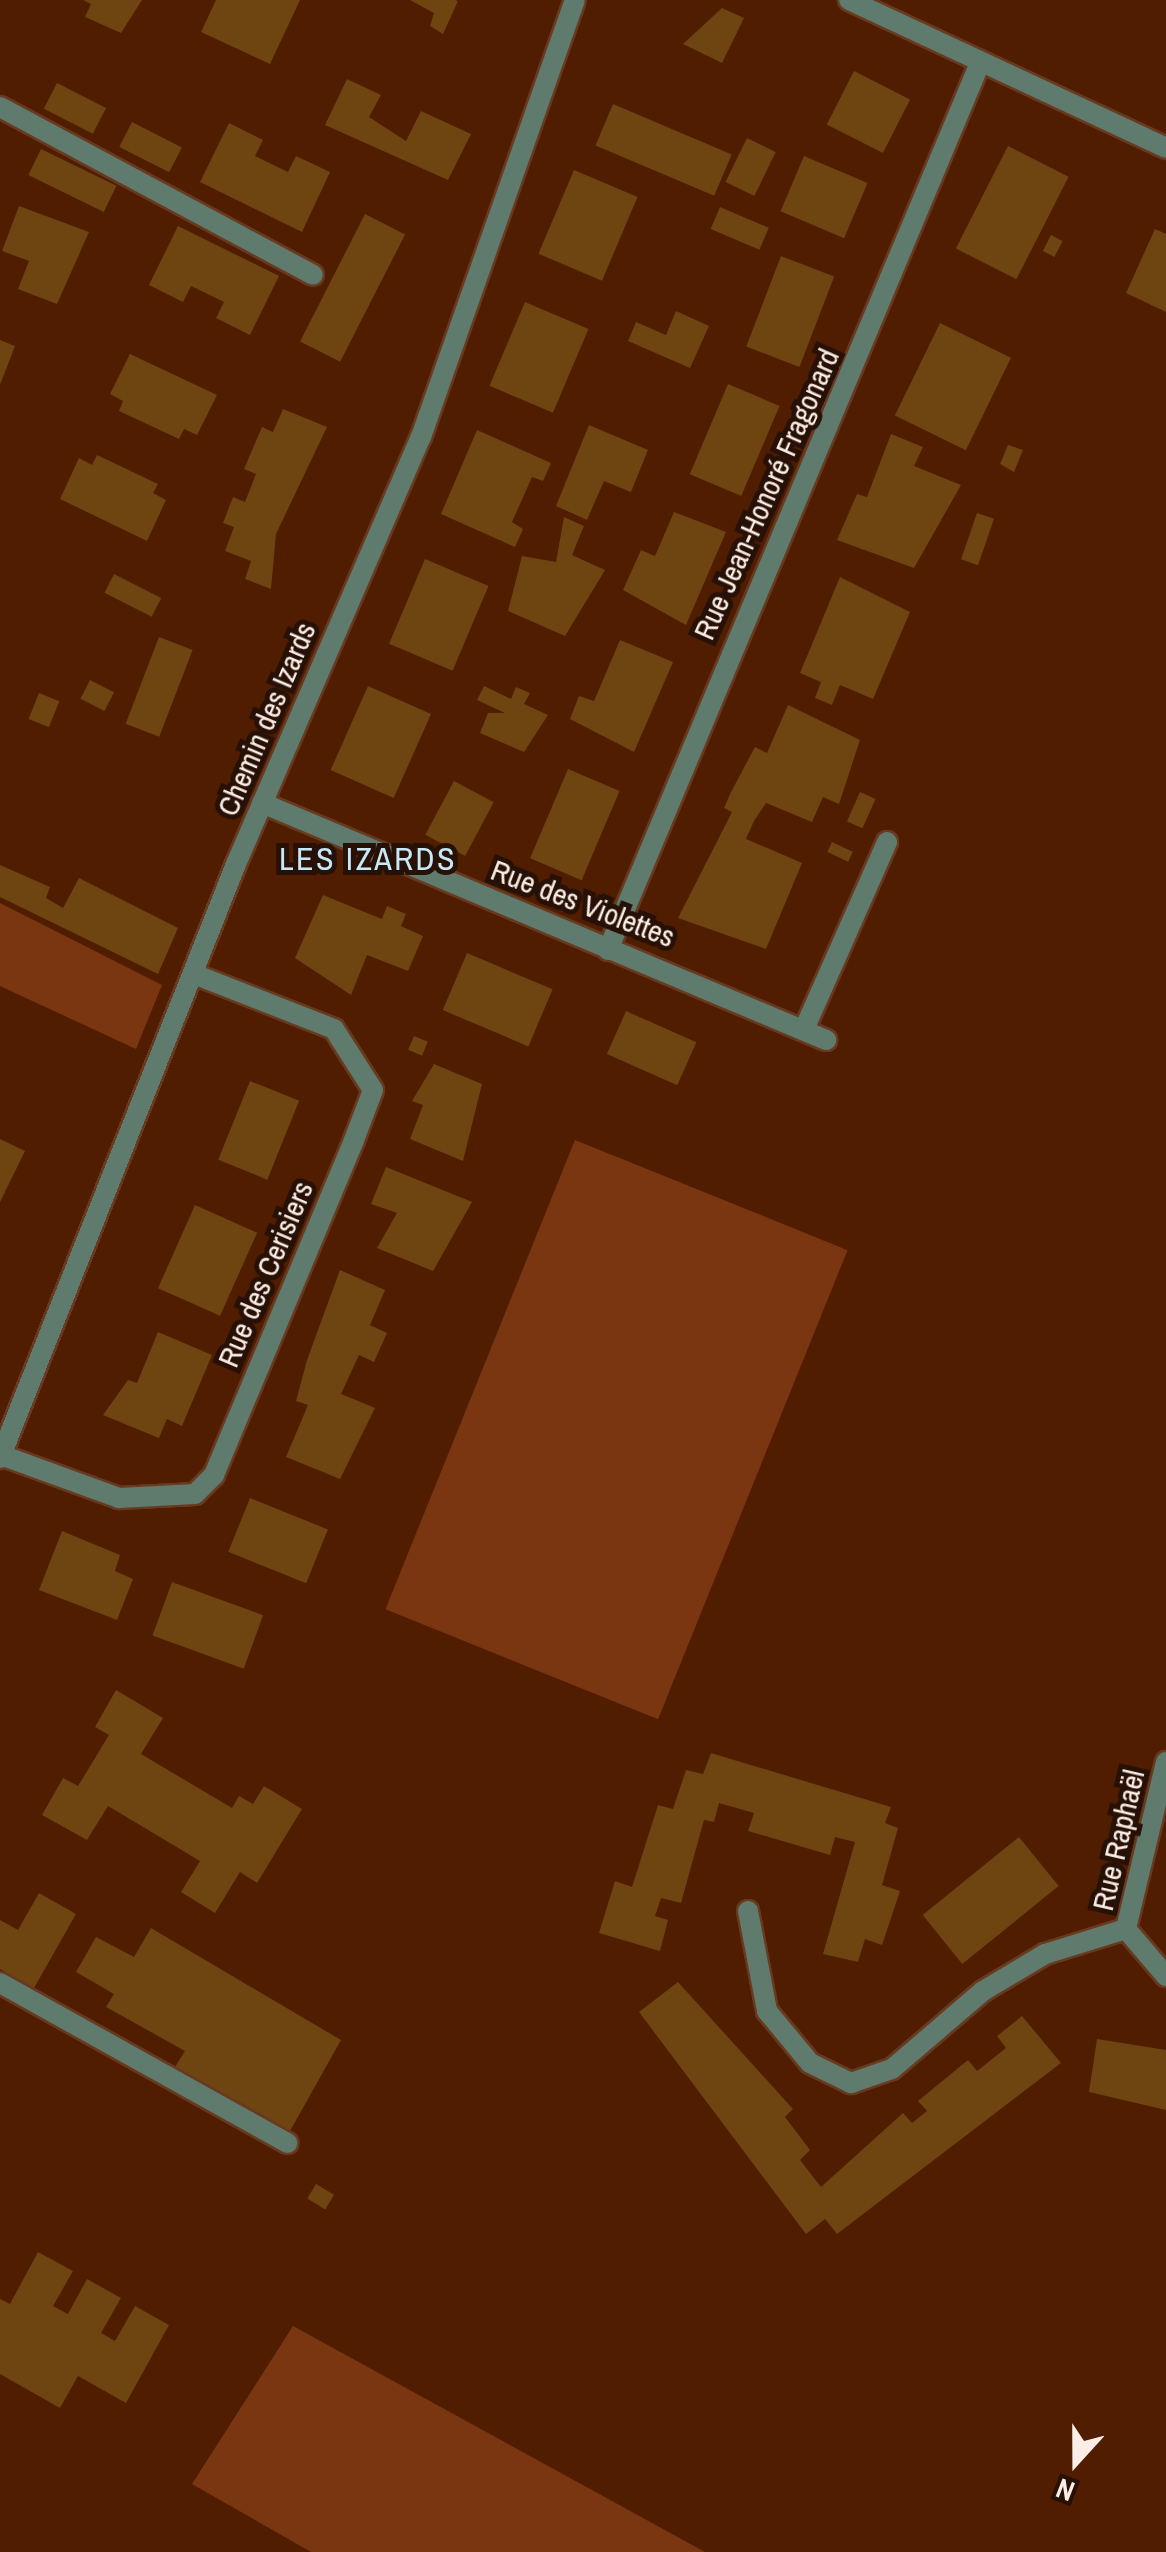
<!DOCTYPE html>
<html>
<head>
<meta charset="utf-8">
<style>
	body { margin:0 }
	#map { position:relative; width:1166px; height:2552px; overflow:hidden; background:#501d00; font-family:"Archivo Narrow",sans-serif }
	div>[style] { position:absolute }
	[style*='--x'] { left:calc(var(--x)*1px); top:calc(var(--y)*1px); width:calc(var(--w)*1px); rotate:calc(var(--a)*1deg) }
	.green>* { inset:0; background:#7a3610; transform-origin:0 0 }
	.building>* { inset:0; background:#6e4411; transform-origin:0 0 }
	.roads { filter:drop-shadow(2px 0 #683a20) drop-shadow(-2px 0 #683a20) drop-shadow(0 2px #683a20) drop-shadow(0 -2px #683a20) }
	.service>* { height:20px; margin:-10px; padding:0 10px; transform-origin:10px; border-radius:10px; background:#5e7b6e }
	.pedestrian>* { height:20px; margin:-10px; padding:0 10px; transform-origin:10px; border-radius:10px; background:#5e7b6e }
	.minor>* { height:20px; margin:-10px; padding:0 10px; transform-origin:10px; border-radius:10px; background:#5e7b6e }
	.tertiary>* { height:20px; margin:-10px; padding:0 10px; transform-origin:10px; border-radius:10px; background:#5e7b6e }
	span { translate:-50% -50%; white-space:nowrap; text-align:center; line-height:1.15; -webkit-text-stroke:10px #271005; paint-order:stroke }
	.street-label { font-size:30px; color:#fbeee7 }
	.neighbourhood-label { font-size:32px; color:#c7e8f6; letter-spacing:2.5px }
	.north { position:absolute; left:1026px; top:2412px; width:100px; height:100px; -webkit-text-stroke:8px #271005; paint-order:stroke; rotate:201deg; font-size:28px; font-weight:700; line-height:40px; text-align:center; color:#fbeee7 }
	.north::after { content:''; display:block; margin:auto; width:35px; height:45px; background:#fbeee7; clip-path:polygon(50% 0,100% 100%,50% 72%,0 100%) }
</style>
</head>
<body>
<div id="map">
	<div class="green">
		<i style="clip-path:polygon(0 903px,162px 985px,136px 1049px,0 986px)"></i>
		<i style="left:575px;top:1140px;width:294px;height:506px;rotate:22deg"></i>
		<i style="clip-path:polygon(293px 2326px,705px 2552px,311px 2552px,192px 2484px)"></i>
	</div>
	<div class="building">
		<i style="clip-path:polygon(83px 0,142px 0,121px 33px,85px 17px,91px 4px)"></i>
		<i style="clip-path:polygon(216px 0,300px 0,270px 64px,201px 32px)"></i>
		<i style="clip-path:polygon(410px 0,455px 0,458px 1px,443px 34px,430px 26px,434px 13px)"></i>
		<i style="clip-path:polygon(722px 8px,744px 18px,722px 63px,683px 44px)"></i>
		<i style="left:854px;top:71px;width:63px;height:60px;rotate:27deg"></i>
		<i style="clip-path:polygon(347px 79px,381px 95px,369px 117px,406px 141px,421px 111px,471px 134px,448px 180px,325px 125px)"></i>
		<i style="left:57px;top:83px;width:55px;height:29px;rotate:27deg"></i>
		<i style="left:613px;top:104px;width:129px;height:45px;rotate:23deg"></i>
		<i style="left:132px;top:122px;width:56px;height:28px;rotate:27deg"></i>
		<i style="clip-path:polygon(229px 123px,263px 140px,255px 156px,288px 172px,296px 156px,330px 172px,302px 232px,200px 182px)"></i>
		<i style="left:747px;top:138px;width:32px;height:49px;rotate:26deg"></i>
		<i style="left:1008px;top:146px;width:68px;height:115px;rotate:27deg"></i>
		<i style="left:41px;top:149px;width:84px;height:29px;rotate:26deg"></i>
		<i style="left:804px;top:156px;width:69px;height:60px;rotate:23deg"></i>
		<i style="left:574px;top:170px;width:69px;height:91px;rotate:23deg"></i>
		<i style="clip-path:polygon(19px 206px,89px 232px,57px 304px,18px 289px,29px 261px,2px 251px)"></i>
		<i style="left:720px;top:207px;width:53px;height:24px;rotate:23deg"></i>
		<i style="left:365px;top:214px;width:45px;height:143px;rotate:27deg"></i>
		<i style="clip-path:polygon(178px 226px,279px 276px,250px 335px,216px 318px,224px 302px,191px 286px,183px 302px,149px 285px)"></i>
		<i style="clip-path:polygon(1155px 229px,1166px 234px,1166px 312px,1126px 293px)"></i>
		<i style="left:1051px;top:235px;width:13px;height:18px;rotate:27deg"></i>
		<i style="left:781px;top:256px;width:57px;height:97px;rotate:21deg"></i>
		<i style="left:525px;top:302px;width:69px;height:91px;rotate:23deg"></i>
		<i style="clip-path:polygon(676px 311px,709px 326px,690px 368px,628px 341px,636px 322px,666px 335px)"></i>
		<i style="left:940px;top:323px;width:79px;height:103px;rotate:26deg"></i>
		<i style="clip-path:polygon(0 340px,15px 346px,0 385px)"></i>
		<i style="clip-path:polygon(130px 354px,217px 395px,197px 435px,184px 429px,179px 439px,119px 411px,123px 401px,110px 394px)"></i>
		<i style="left:728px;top:384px;width:56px;height:98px;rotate:23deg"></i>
		<i style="clip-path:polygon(283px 409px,327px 427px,276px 534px,271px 589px,245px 579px,251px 561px,225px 551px,234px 527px,223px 523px,233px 497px,245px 502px,256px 474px,244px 469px,262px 427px,273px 432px)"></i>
		<i style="clip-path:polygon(589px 425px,648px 450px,631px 492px,604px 481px,587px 520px,556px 506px)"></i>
		<i style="clip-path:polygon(477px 430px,551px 463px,543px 481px,532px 477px,512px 522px,523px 529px,515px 547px,441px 514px)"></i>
		<i style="clip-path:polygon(891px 434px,923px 447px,914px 466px,961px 485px,914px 568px,837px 540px,857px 494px,867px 497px)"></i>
		<i style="clip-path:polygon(1008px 445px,1023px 450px,1014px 472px,1000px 464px)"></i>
		<i style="clip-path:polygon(97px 455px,158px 484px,153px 493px,166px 500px,147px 541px,60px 499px,79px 458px,92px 465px)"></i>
		<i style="clip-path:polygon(674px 512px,726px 532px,686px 625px,623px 590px,641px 550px,655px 556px)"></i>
		<i style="left:977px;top:513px;width:18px;height:49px;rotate:19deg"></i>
		<i style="clip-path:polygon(564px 517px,584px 526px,572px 555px,605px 570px,565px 636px,508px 611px,522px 556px,556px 562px)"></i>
		<i style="left:425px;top:559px;width:69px;height:92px;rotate:23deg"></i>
		<i style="left:114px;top:574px;width:53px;height:21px;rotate:27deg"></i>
		<i style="clip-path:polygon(840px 577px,910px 612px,873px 699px,840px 685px,832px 705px,815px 698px,821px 682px,800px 673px)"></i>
		<i style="left:159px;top:637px;width:36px;height:93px;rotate:21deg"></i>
		<i style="clip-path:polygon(620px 640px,673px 662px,634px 752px,570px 719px,579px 696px,594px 701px)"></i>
		<i style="left:90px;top:680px;width:27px;height:21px;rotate:27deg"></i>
		<i style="left:368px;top:686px;width:69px;height:92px;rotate:24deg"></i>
		<i style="clip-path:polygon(484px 686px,511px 699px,516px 687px,530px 693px,524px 704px,548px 715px,524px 752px,480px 733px,488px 713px,505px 713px,477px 700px)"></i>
		<i style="left:39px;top:693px;width:22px;height:28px;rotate:22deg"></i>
		<i style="clip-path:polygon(788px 705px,860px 740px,839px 804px,823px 797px,812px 822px,766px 803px,754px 821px,746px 839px,802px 863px,766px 949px,678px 918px,732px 812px,724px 808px,730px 794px,755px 747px,767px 753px)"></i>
		<i style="left:568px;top:769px;width:56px;height:97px;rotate:23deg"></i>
		<i style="left:454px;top:781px;width:45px;height:61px;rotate:28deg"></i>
		<i style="left:860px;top:792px;width:17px;height:32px;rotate:24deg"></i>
		<i style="left:832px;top:842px;width:23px;height:11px;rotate:25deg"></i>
		<i style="clip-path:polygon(0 865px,50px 887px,46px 898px,63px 908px,79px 878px,178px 928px,158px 974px,0 897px)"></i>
		<i style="clip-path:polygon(323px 895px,382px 919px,387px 906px,406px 914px,401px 926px,423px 936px,408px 971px,367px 955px,351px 995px,295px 958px)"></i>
		<i style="left:467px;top:953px;width:93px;height:62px;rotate:23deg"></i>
		<i style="left:626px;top:1011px;width:77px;height:47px;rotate:24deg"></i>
		<i style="left:414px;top:1036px;width:15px;height:15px;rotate:23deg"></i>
		<i style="clip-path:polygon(434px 1064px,482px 1084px,463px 1161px,410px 1139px,423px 1105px,412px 1101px)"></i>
		<i style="left:250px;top:1081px;width:53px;height:85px;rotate:22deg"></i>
		<i style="clip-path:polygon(0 1139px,25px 1151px,0 1202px)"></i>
		<i style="clip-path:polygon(386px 1167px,472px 1202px,433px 1271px,377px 1248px,397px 1213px,371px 1204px)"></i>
		<i style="left:195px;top:1205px;width:68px;height:91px;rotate:24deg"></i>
		<i style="clip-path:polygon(340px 1270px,385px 1290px,370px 1325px,387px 1333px,374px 1362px,359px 1355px,341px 1394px,375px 1408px,340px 1479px,286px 1457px,308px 1405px,296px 1401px,307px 1360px)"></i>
		<i style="clip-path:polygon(158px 1332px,212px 1355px,182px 1426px,167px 1419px,159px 1438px,103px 1415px,128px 1380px,137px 1383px)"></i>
		<i style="left:250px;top:1498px;width:84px;height:58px;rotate:22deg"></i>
		<i style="clip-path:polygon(62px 1531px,120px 1555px,115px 1571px,133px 1579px,117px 1620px,39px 1590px)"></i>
		<i style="left:172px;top:1582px;width:97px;height:57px;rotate:20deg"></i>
		<i style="clip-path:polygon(116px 1690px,163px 1718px,141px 1754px,232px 1808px,239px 1796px,253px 1804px,264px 1786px,302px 1809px,257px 1883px,240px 1872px,215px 1913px,181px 1892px,200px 1861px,108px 1806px,87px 1840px,42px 1815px,63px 1778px,78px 1786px,109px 1735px,95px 1727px)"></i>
		<i style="clip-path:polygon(711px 1753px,891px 1807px,885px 1823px,898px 1828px,882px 1885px,900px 1891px,882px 1945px,865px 1939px,858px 1962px,823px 1954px,855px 1842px,835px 1837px,830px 1855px,748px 1831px,754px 1813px,719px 1803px,714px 1822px,704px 1820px,681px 1903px,661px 1898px,655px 1916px,668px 1920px,660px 1951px,599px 1933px,615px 1881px,632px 1887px,658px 1805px,673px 1809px,686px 1770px,703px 1774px)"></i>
		<i style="left:1019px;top:1837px;width:63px;height:124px;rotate:51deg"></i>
		<i style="clip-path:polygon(39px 1893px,76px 1914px,34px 1988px,0 1969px,0 1920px,18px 1930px)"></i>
		<i style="clip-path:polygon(151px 1928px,341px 2040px,290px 2131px,175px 2067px,185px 2051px,106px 2007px,114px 1994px,76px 1972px,96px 1937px,134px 1957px)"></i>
		<i style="clip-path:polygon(678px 1982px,793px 2109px,785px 2117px,810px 2150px,800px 2160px,821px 2187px,903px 2113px,912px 2123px,927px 2111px,918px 2101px,968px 2060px,977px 2071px,1006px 2048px,997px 2036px,1022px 2016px,1061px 2063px,837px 2234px,825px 2219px,806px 2234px,639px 2012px)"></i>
		<i style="clip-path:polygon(1097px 2039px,1166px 2050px,1166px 2110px,1089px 2092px)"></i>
		<i style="left:316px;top:2184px;width:21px;height:17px;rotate:31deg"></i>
		<i style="clip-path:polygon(38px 2252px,73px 2271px,53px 2306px,68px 2314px,87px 2279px,121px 2298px,101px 2333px,115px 2341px,135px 2306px,169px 2325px,126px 2403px,78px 2376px,60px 2408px,0 2374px,0 2299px,10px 2304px)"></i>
	</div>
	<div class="roads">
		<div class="service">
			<i style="--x:0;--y:107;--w:355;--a:28.2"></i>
			<i style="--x:0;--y:1983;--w:329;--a:29.1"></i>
		</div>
		<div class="pedestrian">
			<i style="--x:1;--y:1455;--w:126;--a:20"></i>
			<i style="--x:119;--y:1498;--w:76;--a:-3"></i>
			<i style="--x:195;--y:1494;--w:27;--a:-45"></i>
			<i style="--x:214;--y:1475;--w:363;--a:-67.3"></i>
			<i style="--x:354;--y:1140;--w:53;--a:-69.2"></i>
			<i style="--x:373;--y:1090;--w:72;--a:-122.6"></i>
			<i style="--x:334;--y:1029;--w:150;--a:-158.6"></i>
		</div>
		<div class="minor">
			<i style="--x:849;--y:0;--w:350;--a:25"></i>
			<i style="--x:262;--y:803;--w:612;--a:22.79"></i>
			<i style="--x:608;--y:950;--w:962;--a:-67.25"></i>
			<i style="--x:806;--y:1025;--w:200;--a:-66.1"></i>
			<i style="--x:1166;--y:1762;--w:172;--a:103.5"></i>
			<i style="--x:1126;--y:1929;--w:62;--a:49.6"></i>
			<i style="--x:748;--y:1911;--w:102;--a:79.2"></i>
			<i style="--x:767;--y:2011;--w:67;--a:50.4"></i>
			<i style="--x:810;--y:2063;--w:46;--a:26"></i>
			<i style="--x:851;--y:2083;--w:43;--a:-18.9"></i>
			<i style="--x:892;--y:2069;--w:120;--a:-40.6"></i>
			<i style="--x:983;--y:1991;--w:72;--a:-30.8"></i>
			<i style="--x:1045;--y:1954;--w:85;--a:-17.2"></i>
		</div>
		<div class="tertiary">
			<i style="--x:0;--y:1458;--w:639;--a:-68.33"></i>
			<i style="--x:236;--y:864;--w:465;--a:-66.6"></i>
			<i style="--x:421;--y:437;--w:463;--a:-70.6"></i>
		</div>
	</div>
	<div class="street-label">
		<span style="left:766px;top:494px;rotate:-66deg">Rue Jean-Honoré Fragonard</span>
		<span style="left:266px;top:719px;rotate:-67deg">Chemin des Izards</span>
		<span style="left:583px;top:903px;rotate:21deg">Rue des Violettes</span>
		<span style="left:265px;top:1274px;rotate:-67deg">Rue des Cerisiers</span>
		<span style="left:1118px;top:1840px;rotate:-77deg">Rue Raphaël</span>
	</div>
	<div class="neighbourhood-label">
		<span style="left:368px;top:859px">LES IZARDS</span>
	</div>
	<div class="north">N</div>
</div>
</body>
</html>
